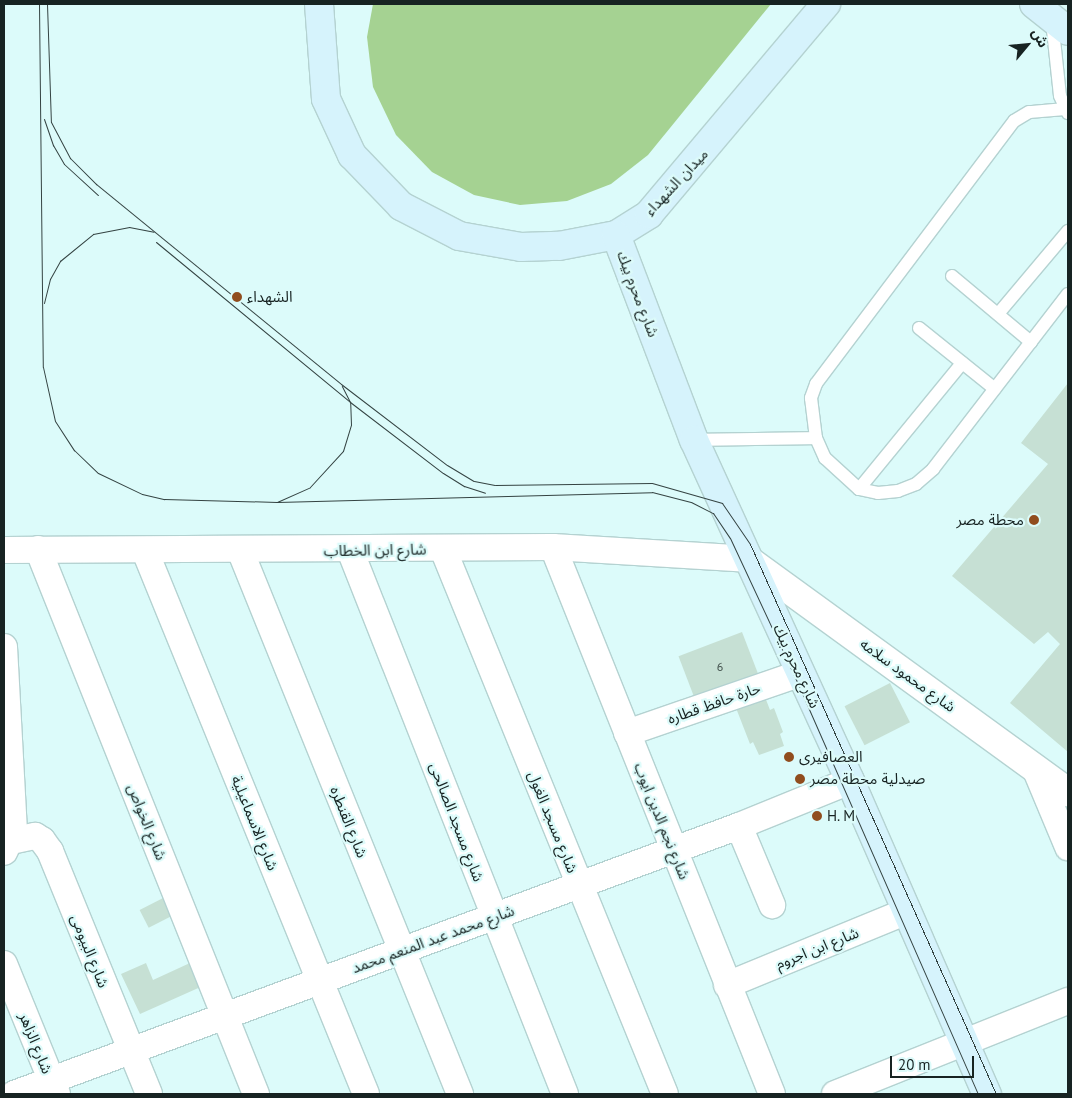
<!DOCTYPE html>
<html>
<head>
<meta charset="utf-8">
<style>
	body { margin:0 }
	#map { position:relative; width:1072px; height:1098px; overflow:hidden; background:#dcfbfa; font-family:"PT Sans","Noto Sans Arabic",sans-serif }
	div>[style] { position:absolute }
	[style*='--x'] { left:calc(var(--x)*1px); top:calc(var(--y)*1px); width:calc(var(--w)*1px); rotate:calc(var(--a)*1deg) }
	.green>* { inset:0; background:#a5d292 }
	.building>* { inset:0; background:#c6e0d4; transform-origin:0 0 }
	.roads { filter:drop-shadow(1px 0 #b4d2d1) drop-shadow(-1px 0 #b4d2d1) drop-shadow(0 1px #b4d2d1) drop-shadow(0 -1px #b4d2d1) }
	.service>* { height:12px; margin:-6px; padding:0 6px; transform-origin:6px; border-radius:6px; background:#fff }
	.minor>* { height:26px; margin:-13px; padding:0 13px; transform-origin:13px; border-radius:13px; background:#fff }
	.tertiary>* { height:28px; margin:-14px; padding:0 14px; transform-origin:14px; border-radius:14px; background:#fff }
	.secondary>* { height:28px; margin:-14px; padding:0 14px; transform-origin:14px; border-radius:14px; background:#d6f3fc }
	.tram>* { height:1px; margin:-0.5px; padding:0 0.5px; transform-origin:0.5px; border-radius:0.5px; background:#344342 }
	.dots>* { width:14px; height:14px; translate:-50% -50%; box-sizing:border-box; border:2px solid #dcfbfa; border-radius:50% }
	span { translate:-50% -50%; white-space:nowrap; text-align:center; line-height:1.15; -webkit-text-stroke:4.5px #dcfbfa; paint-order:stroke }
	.number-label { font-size:12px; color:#43524e }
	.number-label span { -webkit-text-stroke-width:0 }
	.street-label { font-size:15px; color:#172322 }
	.poi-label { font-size:15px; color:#172322 }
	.left { translate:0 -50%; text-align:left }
	.right { translate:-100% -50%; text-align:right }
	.frame { position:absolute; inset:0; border:5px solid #172322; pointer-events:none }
	.north { position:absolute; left:1002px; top:20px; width:50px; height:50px; -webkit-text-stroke:4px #dcfbfa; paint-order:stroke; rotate:62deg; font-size:14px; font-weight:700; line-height:20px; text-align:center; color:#172322 }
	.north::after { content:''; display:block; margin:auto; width:18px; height:22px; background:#172322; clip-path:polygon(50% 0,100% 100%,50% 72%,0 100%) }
	.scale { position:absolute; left:890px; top:1056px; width:84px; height:22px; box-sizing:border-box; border:2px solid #172322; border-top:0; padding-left:6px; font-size:15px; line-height:18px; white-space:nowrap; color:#172322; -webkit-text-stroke:4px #dcfbfa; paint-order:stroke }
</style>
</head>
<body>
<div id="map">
	<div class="green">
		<i style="clip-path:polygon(373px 4px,771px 4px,648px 155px,611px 184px,567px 201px,520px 205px,474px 195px,432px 172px,396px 135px,373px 87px,367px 37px)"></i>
	</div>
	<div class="building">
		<i style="clip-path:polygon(1068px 383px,1068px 752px,1010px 703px,1060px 644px,1048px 632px,1034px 644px,952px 576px,1048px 464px,1021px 443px)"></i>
		<i style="left:742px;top:632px;width:51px;height:68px;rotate:69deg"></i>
		<i style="left:890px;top:683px;width:44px;height:51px;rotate:63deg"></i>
		<i style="clip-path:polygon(765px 697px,770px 710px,774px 708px,783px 732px,780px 734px,784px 746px,759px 755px,753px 742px,750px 744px,736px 708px)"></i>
		<i style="left:169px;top:895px;width:20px;height:33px;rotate:63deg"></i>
		<i style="clip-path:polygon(203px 957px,214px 981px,140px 1014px,121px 974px,146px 963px,153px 980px)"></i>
	</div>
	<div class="roads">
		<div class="service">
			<i style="--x:1052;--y:21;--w:75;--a:83.9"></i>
			<i style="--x:1060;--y:96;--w:19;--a:65"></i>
			<i style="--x:1065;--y:109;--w:36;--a:175"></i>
			<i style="--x:1029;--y:112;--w:17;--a:149"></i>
			<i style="--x:1014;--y:121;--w:329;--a:127"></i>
			<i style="--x:816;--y:384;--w:15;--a:110"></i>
			<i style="--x:811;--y:398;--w:40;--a:82.9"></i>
			<i style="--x:816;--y:438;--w:22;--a:66"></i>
			<i style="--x:825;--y:458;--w:46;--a:42.4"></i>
			<i style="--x:859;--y:489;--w:19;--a:12"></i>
			<i style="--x:878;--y:493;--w:20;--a:-6"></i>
			<i style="--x:898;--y:491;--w:19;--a:-21"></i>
			<i style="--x:916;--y:484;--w:23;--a:-41"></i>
			<i style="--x:933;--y:469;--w:221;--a:-52.4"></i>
			<i style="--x:952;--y:276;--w:103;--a:39.9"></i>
			<i style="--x:998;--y:314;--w:109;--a:-49.9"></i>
			<i style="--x:919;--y:328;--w:97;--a:38.8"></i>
			<i style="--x:694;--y:440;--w:122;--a:-0.9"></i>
			<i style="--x:859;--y:489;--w:163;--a:-50.7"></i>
		</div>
		<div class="minor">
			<i style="--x:553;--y:547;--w:589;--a:68.18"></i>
			<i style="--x:38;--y:549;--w:587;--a:68.2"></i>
			<i style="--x:443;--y:549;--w:588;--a:67.84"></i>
			<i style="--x:4;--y:550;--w:549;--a:-0.31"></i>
			<i style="--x:553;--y:547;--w:194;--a:3.5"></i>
			<i style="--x:240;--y:550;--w:587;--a:67.98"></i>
			<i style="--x:350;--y:550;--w:585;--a:68.44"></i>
			<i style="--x:145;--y:551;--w:586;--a:67.85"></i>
			<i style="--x:4;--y:647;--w:184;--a:86.9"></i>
			<i style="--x:14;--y:831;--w:23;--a:115"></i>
			<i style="--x:627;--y:733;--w:184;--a:-19"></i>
			<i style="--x:1035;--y:768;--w:86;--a:67.3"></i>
			<i style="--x:739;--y:826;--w:86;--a:67.3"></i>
			<i style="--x:11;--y:841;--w:25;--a:-12"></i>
			<i style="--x:35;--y:836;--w:8;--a:30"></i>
			<i style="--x:42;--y:840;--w:14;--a:54"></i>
			<i style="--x:50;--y:851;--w:262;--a:67.8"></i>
			<i style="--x:4;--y:964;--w:140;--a:67.8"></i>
			<i style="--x:727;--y:985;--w:195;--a:-22.3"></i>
			<i style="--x:14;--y:1094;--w:773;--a:-20.29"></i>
			<i style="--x:739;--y:826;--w:120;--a:-22.1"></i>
			<i style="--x:835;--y:1094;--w:251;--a:-21.8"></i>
		</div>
		<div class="tertiary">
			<i style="--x:747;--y:559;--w:397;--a:36"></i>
		</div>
		<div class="secondary">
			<i style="--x:319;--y:4;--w:95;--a:85.8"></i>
			<i style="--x:326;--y:99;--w:62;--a:65.1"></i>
			<i style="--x:352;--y:155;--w:71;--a:46.1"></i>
			<i style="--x:401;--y:206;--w:65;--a:27.3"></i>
			<i style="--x:459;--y:236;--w:63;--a:10.1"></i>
			<i style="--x:521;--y:247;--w:38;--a:-2"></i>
			<i style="--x:559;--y:246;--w:58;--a:-10.9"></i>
			<i style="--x:616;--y:235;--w:39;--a:-32"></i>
			<i style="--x:649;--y:214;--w:275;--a:-49.9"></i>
			<i style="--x:1034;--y:4;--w:43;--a:38.5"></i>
			<i style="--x:616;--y:235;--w:219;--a:69.2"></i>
			<i style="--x:694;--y:440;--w:375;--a:65.4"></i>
			<i style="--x:850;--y:781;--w:342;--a:66.4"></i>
		</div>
	</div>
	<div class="tram">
		<i style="--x:39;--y:4;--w:363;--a:89.4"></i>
		<i style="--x:43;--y:367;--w:55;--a:77.5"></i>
		<i style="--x:55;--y:421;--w:35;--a:57"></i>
		<i style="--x:74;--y:450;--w:33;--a:44"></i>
		<i style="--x:98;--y:473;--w:49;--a:25.5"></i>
		<i style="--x:142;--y:494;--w:23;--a:13"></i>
		<i style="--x:164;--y:499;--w:113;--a:1.5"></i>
		<i style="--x:277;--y:502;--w:36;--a:-24"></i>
		<i style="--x:310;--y:487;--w:49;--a:-47.5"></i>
		<i style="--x:343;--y:451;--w:27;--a:-73"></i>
		<i style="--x:351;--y:425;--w:23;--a:-92"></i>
		<i style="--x:350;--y:402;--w:18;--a:-117"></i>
		<i style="--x:47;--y:4;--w:118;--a:88.1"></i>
		<i style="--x:51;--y:122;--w:41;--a:62.2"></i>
		<i style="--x:70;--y:158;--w:37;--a:45"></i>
		<i style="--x:96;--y:184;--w:316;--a:39.2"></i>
		<i style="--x:341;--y:384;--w:133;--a:37.4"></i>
		<i style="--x:447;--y:465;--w:31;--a:31"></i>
		<i style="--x:474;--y:481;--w:21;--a:11"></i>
		<i style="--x:495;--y:485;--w:157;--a:-0.7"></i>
		<i style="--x:652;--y:483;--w:73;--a:15.9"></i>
		<i style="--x:722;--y:503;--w:50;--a:55.7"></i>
		<i style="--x:750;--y:544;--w:603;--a:65.9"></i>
		<i style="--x:44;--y:119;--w:28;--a:71"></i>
		<i style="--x:53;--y:145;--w:22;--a:60"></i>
		<i style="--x:64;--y:164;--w:46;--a:42.4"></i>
		<i style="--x:156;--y:242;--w:251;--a:39.5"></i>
		<i style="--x:350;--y:402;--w:117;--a:37.4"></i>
		<i style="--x:443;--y:473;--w:25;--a:32"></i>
		<i style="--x:464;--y:486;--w:22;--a:18"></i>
		<i style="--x:44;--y:303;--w:25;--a:-76"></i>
		<i style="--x:50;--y:279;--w:21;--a:-61"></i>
		<i style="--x:60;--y:261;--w:43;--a:-39.3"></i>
		<i style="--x:93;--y:234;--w:37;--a:-11"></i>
		<i style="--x:129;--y:227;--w:25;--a:11"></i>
		<i style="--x:277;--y:502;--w:375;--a:-1.5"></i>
		<i style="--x:652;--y:492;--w:40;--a:14.4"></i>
		<i style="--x:691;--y:502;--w:25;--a:27"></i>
		<i style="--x:713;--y:513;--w:30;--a:56"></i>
		<i style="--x:730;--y:538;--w:151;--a:65"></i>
		<i style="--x:794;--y:675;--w:458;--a:66.3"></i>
	</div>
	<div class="dots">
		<i style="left:237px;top:297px;background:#904d1e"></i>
		<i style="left:1034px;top:520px;background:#904d1e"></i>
		<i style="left:789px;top:757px;background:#904d1e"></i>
		<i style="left:800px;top:779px;background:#904d1e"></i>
		<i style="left:817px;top:816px;background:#904d1e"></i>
	</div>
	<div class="number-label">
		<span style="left:720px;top:667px">6</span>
	</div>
	<div class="street-label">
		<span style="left:676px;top:182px;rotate:-47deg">ميدان الشهداء</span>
		<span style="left:638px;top:294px;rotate:69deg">شارع محرم بيك</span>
		<span style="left:375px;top:550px;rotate:-1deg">شارع ابن الخطاب</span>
		<span style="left:797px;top:666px;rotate:65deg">شارع محرم بيك</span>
		<span style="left:908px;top:675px;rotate:36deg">شارع محمود سلامه</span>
		<span style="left:714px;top:703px;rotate:-19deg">حارة حافظ قطاره</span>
		<span style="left:662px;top:821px;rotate:68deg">شارع نجم الدين ايوب</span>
		<span style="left:147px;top:822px;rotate:68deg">شارع الخواص</span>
		<span style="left:349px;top:822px;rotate:68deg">شارع القنطره</span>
		<span style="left:457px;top:822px;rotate:69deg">شارع مسجد الصالحى</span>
		<span style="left:553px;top:822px;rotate:68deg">شارع مسجد الغول</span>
		<span style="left:255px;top:823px;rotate:68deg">شارع الاسماعيلية</span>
		<span style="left:433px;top:939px;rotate:-20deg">شارع محمد عبد المنعم محمد</span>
		<span style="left:817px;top:948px;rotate:-22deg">شارع ابن اجروم</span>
		<span style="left:90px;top:951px;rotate:68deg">شارع البيومى</span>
		<span style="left:36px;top:1043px;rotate:68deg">شارع الزاهر</span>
	</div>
	<div class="poi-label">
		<span class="left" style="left:247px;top:297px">الشهداء</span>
		<span class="right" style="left:1024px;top:520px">محطة مصر</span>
		<span class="left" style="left:799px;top:757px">العصافيرى</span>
		<span class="left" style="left:810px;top:779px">صيدلية محطة مصر</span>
		<span class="left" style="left:827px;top:816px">H. M</span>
	</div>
	<div class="frame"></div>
	<div class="north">ش</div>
	<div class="scale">20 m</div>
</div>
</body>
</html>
